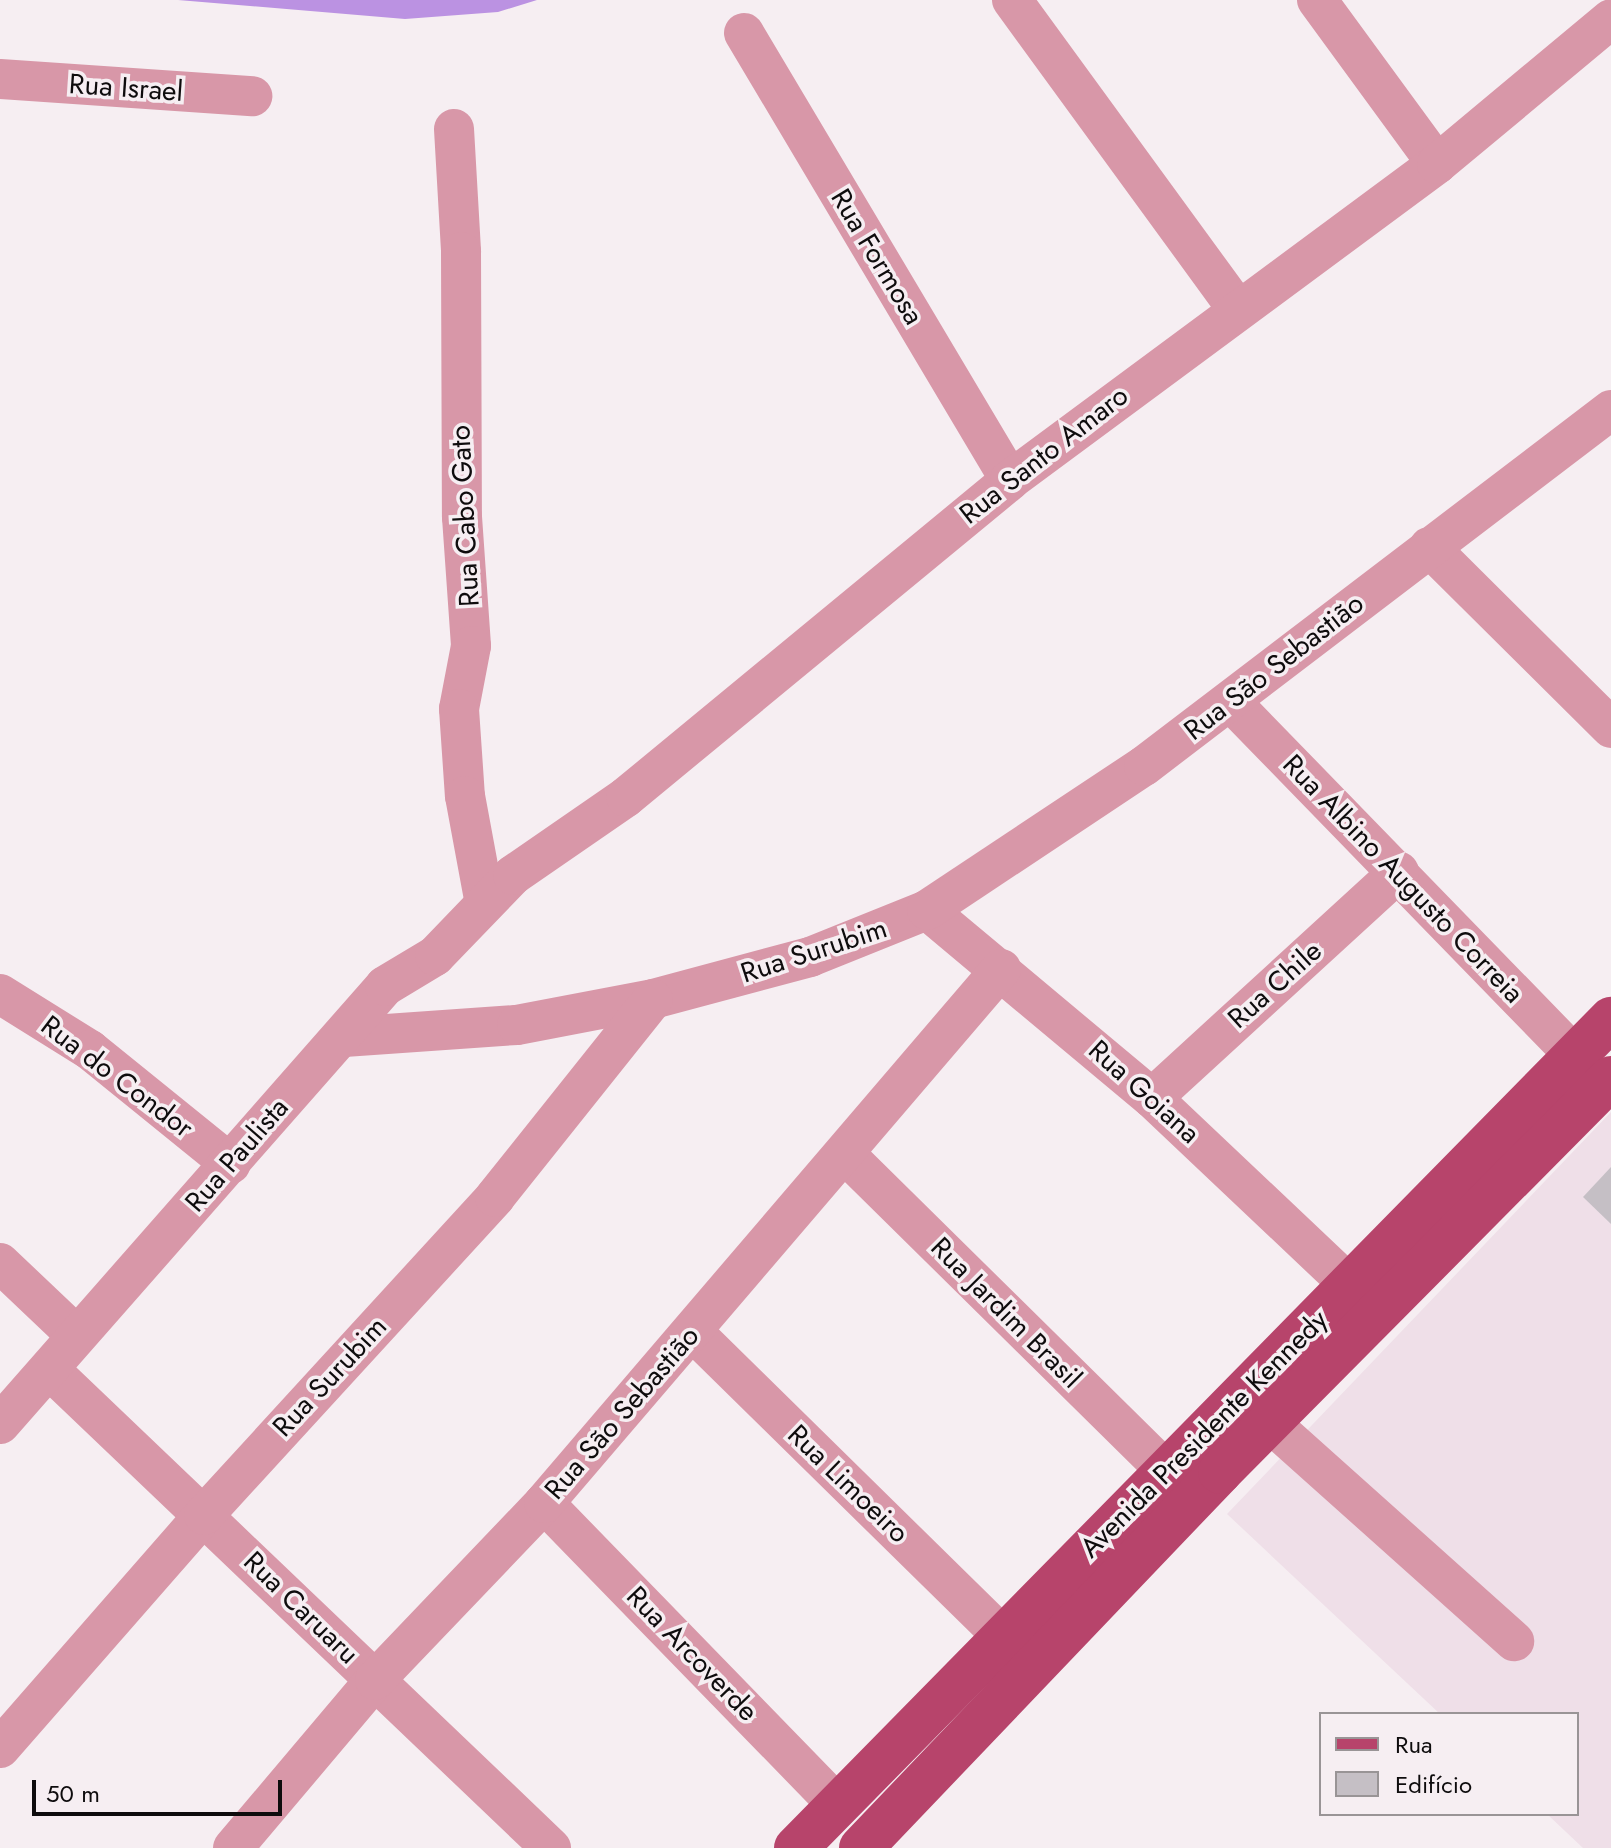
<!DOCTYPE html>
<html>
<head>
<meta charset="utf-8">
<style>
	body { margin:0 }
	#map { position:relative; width:1611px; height:1848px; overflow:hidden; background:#f6eef2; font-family:Jost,sans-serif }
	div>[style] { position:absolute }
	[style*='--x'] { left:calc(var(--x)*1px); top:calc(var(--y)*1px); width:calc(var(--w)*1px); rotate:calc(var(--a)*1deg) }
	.built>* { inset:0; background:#efdfe8 }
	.water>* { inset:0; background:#bb92e2 }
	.building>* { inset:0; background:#c5bfc5 }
	.minor>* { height:40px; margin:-20px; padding:0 20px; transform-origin:20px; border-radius:20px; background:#d897a8 }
	.major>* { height:44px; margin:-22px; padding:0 22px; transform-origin:22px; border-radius:22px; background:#b7446b }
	span { translate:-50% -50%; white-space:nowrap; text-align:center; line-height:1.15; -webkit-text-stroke:7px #f6eef2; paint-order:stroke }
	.street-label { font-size:28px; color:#0e0c0d }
	.legend { position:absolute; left:1319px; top:1712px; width:260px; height:104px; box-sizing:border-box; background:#f6eef2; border:2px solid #999496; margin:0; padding:10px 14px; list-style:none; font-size:24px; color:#0e0c0d }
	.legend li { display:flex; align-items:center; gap:16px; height:40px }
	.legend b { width:40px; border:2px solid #999496 }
	.scale { position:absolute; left:32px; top:1780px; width:250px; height:36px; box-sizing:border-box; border:4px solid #0e0c0d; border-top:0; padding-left:10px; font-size:24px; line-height:28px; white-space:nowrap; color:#0e0c0d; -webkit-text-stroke:6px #f6eef2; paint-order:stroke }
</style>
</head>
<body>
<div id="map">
	<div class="built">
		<i style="clip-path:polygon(1611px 1112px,1611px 1848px,1583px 1848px,1547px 1814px,1577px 1814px,1577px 1714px,1440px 1714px,1227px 1514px)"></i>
	</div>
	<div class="water">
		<i style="clip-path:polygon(178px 0,537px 0,498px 12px,405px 19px)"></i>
	</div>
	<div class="building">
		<i style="clip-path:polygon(1611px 1167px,1611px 1224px,1583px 1197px)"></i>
	</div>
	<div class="minor">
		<i style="--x:1012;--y:0;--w:382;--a:53.9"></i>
		<i style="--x:1317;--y:0;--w:203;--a:53.8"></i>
		<i style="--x:744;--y:33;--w:520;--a:59.24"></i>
		<i style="--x:0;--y:79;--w:253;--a:3.9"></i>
		<i style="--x:454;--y:129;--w:123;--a:86.7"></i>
		<i style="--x:461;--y:252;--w:265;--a:89.8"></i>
		<i style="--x:462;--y:517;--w:129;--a:86"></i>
		<i style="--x:471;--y:646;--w:64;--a:100.8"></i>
		<i style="--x:459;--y:709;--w:87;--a:86.1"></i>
		<i style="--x:465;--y:796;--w:105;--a:79.5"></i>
		<i style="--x:1429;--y:547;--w:257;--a:44.8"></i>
		<i style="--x:1231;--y:702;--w:494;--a:45.8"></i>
		<i style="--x:927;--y:910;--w:293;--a:39.9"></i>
		<i style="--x:1152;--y:1098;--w:274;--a:43.4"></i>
		<i style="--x:0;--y:994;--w:106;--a:31.9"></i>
		<i style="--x:90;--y:1050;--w:181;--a:39"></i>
		<i style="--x:344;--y:1037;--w:173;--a:-4"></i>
		<i style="--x:517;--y:1025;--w:138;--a:-10.8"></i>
		<i style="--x:653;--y:999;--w:163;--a:-15"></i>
		<i style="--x:810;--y:957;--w:126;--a:-21.9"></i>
		<i style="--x:927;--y:910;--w:260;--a:-33.6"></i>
		<i style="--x:1144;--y:766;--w:587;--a:-37.32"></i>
		<i style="--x:1152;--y:1098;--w:335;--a:-42.5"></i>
		<i style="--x:846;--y:1155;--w:450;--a:44.6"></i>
		<i style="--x:0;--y:1263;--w:105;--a:43.5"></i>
		<i style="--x:692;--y:1331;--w:436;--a:44.5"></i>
		<i style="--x:49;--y:1369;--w:694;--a:43.66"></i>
		<i style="--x:1269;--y:1422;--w:329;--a:41.8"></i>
		<i style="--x:0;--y:1424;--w:583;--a:-48.68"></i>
		<i style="--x:385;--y:986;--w:58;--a:-31"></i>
		<i style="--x:435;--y:956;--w:112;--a:-46.1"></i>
		<i style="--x:513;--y:875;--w:137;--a:-34.6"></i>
		<i style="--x:626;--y:797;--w:498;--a:-39.5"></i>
		<i style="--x:1010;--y:480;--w:531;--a:-36.5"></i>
		<i style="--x:1437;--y:164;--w:226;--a:-39.8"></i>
		<i style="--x:544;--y:1503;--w:423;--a:45.8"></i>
		<i style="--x:0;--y:1748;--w:310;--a:-48.8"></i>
		<i style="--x:204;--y:1515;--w:431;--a:-47.5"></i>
		<i style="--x:495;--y:1197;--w:253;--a:-51.4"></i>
		<i style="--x:233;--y:1848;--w:220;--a:-49.8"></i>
		<i style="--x:375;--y:1680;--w:245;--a:-46.3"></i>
		<i style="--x:544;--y:1503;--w:703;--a:-49.44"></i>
	</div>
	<div class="major">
		<i style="--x:796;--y:1848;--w:1163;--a:-45.49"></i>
		<i style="--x:861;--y:1848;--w:520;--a:-46.32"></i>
		<i style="--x:1220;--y:1472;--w:555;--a:-45.22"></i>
	</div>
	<div class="street-label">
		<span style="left:126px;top:88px;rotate:4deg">Rua Israel</span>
		<span style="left:877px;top:257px;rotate:59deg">Rua Formosa</span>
		<span style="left:1044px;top:455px;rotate:-38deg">Rua Santo Amaro</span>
		<span style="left:465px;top:516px;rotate:-93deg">Rua Cabo Gato</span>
		<span style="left:1274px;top:667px;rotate:-38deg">Rua São Sebastião</span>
		<span style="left:1403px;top:879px;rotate:46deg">Rua Albino Augusto Correia</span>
		<span style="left:814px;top:951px;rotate:-18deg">Rua Surubim</span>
		<span style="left:1275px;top:985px;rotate:-42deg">Rua Chile</span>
		<span style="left:117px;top:1077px;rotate:37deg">Rua do Condor</span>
		<span style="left:1144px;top:1092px;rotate:42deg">Rua Goiana</span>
		<span style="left:237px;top:1155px;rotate:-49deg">Rua Paulista</span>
		<span style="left:1006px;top:1313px;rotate:45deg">Rua Jardim Brasil</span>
		<span style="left:330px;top:1377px;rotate:-47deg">Rua Surubim</span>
		<span style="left:622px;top:1413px;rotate:-49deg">Rua São Sebastião</span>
		<span style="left:1204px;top:1434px;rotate:-45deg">Avenida Presidente Kennedy</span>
		<span style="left:848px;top:1484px;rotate:44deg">Rua Limoeiro</span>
		<span style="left:301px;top:1608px;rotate:44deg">Rua Caruaru</span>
		<span style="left:692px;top:1654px;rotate:46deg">Rua Arcoverde</span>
	</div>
	<ul class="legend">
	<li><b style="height:10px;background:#b7446b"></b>Rua</li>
	<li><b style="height:22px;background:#c5bfc5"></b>Edifício</li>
	</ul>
	<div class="scale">50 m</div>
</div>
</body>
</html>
